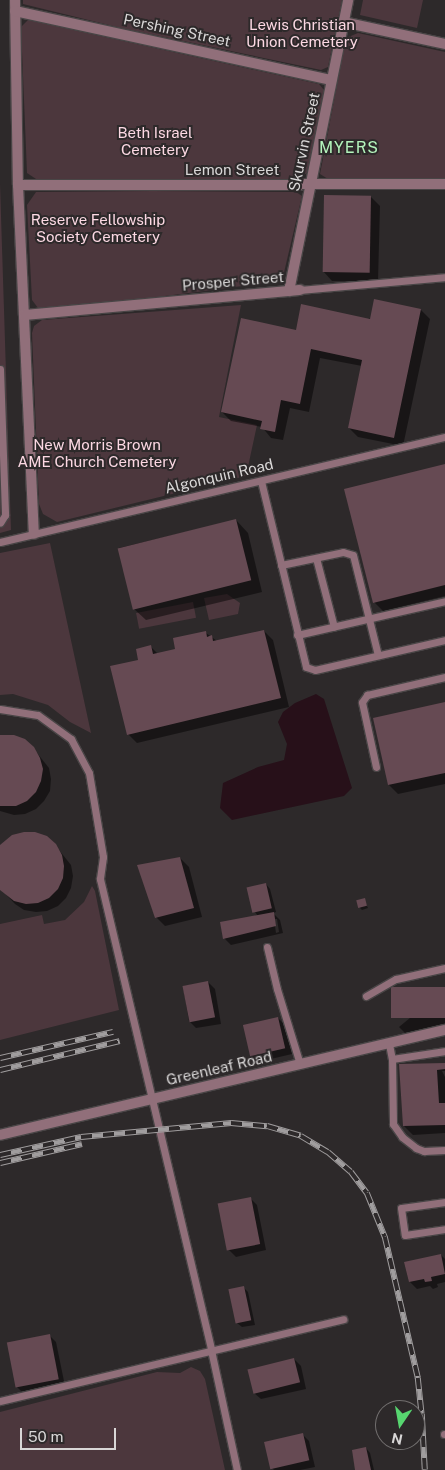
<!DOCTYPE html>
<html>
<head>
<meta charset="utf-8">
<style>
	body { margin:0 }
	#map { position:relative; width:445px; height:1470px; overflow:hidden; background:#2d292a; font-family:"Public Sans",sans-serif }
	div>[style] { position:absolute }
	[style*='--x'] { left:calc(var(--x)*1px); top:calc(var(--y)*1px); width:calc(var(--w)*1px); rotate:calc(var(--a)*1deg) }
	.green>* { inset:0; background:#4c373d; transform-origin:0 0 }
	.water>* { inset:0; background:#271019 }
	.shadow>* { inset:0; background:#0007 }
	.building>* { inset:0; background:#664a53; transform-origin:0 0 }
	.roads { filter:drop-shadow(1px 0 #494546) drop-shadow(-1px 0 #494546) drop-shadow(0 1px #494546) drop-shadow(0 -1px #494546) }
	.service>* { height:7px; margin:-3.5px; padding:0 3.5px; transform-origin:3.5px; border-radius:3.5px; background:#916f7a }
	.minor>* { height:10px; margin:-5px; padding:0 5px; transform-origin:5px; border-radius:5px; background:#916f7a }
	.rail>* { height:5.5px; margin-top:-2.75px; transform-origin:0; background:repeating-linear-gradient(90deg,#2d292a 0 11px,#a09d9e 0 22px); box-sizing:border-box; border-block:1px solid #a09d9e }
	span { translate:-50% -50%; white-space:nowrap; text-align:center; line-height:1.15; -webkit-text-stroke:4px #2d292a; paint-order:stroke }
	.park-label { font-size:15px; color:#fcd8e3 }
	.street-label { font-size:15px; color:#d9d7d7 }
	.neighbourhood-label { font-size:16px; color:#b4f4bc; letter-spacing:1px }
	.north { position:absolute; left:375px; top:1400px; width:50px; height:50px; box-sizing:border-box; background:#2d292a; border:1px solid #726f6f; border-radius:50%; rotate:192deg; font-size:14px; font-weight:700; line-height:20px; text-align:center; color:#d9d7d7 }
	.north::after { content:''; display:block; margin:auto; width:18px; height:22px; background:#57d670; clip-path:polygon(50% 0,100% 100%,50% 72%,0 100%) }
	.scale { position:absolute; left:20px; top:1428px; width:96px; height:22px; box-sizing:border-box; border:2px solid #d9d7d7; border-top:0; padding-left:6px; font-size:15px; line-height:18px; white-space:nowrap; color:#d9d7d7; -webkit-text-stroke:4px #2d292a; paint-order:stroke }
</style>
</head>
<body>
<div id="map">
	<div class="green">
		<i style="clip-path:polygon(23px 0,342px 0,328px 67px,321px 70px,121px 28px,23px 4px)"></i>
		<i style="clip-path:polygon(363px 0,423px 0,417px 28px,360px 15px)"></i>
		<i style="clip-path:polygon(28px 20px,319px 84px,324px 90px,307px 173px,297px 179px,36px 179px,27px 173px,21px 27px)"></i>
		<i style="clip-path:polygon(358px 33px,445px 52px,445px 178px,328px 179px,320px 174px,346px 38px)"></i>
		<i style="clip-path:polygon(0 184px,11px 530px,0 533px)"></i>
		<i style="clip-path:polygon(153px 191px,296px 192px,302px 196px,282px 281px,142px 299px,38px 308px,32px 300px,27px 205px,36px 192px)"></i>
		<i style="clip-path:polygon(241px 305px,219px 417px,257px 425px,246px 476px,57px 522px,43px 514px,39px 504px,32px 333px,34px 326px,42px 320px)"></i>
		<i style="clip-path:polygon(50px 543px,91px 733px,70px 722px,48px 705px,13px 694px,0 695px,0 553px)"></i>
		<i style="clip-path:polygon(227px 594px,240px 603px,238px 614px,209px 620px,204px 598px)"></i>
		<i style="left:193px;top:602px;width:16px;height:58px;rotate:79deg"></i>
		<i style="clip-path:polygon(92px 886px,95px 891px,119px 1010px,0 1040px,0 924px,42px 915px,44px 924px,65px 920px,84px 902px)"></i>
		<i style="clip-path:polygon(191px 1367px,200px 1371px,205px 1379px,225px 1470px,0 1470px,0 1412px,157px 1372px,180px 1373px)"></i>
	</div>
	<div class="water">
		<i style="clip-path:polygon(316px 694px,324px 699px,352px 788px,344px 796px,232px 820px,220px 808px,223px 783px,258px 767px,284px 760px,287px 744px,278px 722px,283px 712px,295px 703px)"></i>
	</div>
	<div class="shadow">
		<i style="clip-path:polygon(371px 197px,380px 206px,378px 281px,332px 281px,323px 271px)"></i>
		<i style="clip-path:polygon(421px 310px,430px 319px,403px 446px,358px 437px,349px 428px,362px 366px,320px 358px,309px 412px,290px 408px,283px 440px,271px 438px,262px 427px,231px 421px,222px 412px,296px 331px)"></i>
		<i style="clip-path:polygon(445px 466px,445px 596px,383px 611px,374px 602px)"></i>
		<i style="clip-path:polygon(236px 520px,248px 533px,262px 592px,146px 620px,133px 608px,119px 548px)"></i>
		<i style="clip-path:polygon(264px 631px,273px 640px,289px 707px,137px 743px,128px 734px,140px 661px,150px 646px,158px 654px,176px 650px,206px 633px,217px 641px)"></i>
		<i style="clip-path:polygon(445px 703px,445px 784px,398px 794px,389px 785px,374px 719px)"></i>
		<i style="clip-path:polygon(0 736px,33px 748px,49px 768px,51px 779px,50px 791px,44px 801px,36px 809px,25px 814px,14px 815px,0 811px)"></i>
		<i style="clip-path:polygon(55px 845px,71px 865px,73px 876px,71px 888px,66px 898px,58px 906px,47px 911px,36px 912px,24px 910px,15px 904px,0 888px,0 847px)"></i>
		<i style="clip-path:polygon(180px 858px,189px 867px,202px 917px,165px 926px,156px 917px)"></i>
		<i style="clip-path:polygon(evenodd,266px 884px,270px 889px,276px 912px,273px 913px,280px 920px,283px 933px,231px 945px,224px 938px,258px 916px,254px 911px,266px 884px,274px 919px,277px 919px,279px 932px,276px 933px,274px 919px)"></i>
		<i style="clip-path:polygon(364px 900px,368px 908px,362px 910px,360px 908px)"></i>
		<i style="clip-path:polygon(208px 982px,215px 989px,221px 1024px,196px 1028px,189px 1021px,183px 986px)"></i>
		<i style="clip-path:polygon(445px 989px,445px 1026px,406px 1034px,399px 1027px)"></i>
		<i style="clip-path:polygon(278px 1018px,285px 1025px,292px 1054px,258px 1062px,251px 1055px)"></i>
		<i style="clip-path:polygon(445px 1064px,445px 1071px,442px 1071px,445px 1077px,445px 1133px,413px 1135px,404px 1126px,438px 1065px)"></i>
		<i style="clip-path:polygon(250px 1198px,257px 1205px,266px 1250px,236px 1257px,229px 1250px)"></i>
		<i style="clip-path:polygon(441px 1255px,445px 1259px,445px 1282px,437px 1284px,438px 1287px,433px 1289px,430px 1286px,417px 1289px,410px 1282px,406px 1263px)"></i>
		<i style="clip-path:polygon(244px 1288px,248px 1292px,255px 1325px,242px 1327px,237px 1323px)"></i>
		<i style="clip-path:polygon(49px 1335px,56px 1342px,65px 1386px,24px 1394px,17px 1387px,9px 1343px)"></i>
		<i style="clip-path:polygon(294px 1359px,301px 1366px,306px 1389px,261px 1399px,254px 1393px)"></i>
		<i style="clip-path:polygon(302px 1434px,309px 1441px,315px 1467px,300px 1470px,274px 1470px,272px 1468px)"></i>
		<i style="clip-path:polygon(366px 1448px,370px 1453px,374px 1470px,357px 1470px)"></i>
	</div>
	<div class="building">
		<i style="left:324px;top:195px;width:47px;height:77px;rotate:1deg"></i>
		<i style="clip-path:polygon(374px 299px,421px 309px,394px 438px,348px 428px,362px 360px,311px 349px,300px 404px,281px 400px,275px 432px,260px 429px,262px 421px,221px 412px,241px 318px,296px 330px,301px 304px,370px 319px)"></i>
		<i style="clip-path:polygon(445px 464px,445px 585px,373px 603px,344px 489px)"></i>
		<i style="left:236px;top:519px;width:63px;height:122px;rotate:76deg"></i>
		<i style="clip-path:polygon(264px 630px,281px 698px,127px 735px,110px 666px,138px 660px,136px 649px,151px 645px,153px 654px,175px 649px,173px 638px,206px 631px,207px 637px,212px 635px,213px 641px)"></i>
		<i style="clip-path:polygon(445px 702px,445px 773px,388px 785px,373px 718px)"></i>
		<i style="clip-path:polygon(0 735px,14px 735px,25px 739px,34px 747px,40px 758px,43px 769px,41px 781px,36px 792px,27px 801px,16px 806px,0 806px)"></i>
		<i style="clip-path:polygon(24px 832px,35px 832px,47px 836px,56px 844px,62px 855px,64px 866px,63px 878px,58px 889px,49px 898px,38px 903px,26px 904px,14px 901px,0 890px,0 845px,12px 835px)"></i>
		<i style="clip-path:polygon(180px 857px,194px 908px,155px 918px,137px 865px)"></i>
		<i style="left:266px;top:883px;width:26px;height:20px;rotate:77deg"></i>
		<i style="left:365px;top:898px;width:8px;height:9px;rotate:76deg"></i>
		<i style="clip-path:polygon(274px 912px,276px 926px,223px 939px,220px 922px)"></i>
		<i style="left:208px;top:981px;width:37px;height:26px;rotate:79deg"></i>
		<i style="left:445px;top:987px;width:31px;height:54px;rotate:90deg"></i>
		<i style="left:278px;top:1017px;width:32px;height:36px;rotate:77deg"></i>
		<i style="clip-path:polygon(445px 1063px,445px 1069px,437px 1070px,439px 1103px,445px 1103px,445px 1125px,403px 1126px,399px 1064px)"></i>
		<i style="left:251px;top:1197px;width:48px;height:34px;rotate:79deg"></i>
		<i style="clip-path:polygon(441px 1254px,445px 1274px,431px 1277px,432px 1281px,425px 1282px,424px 1279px,409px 1282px,404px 1262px)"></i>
		<i style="left:244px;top:1286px;width:35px;height:16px;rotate:78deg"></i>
		<i style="left:50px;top:1334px;width:46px;height:44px;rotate:79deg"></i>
		<i style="left:294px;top:1358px;width:25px;height:48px;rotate:76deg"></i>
		<i style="left:303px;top:1433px;width:28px;height:40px;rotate:77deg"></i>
		<i style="clip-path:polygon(366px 1447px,371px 1470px,355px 1470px,352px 1450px)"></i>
	</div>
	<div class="roads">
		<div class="service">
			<i style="--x:300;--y:290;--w:146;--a:-5.1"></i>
			<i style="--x:0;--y:369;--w:146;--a:88"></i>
			<i style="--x:5;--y:515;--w:9;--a:122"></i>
			<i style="--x:261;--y:481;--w:191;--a:76.4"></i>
			<i style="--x:306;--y:667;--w:9;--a:18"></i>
			<i style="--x:315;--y:670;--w:133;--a:-13"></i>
			<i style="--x:0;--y:542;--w:457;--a:-13.3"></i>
			<i style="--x:316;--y:558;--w:71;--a:75.4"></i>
			<i style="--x:281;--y:565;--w:63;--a:-11.8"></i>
			<i style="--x:343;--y:552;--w:10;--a:17"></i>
			<i style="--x:353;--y:555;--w:103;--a:76"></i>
			<i style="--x:297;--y:635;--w:152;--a:-12.9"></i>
			<i style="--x:0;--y:709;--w:38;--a:9"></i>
			<i style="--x:38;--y:715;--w:41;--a:36"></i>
			<i style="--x:71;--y:739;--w:38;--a:62"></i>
			<i style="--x:89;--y:773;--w:85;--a:80.5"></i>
			<i style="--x:103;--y:857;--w:22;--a:98"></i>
			<i style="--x:100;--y:879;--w:484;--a:76.7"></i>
			<i style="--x:211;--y:1350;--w:123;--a:77.8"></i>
			<i style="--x:376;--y:767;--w:66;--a:-102.2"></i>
			<i style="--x:362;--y:702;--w:9;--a:-54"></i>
			<i style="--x:367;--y:695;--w:80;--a:-13"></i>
			<i style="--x:267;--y:947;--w:43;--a:76.6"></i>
			<i style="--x:277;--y:989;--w:78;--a:73"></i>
			<i style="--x:366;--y:996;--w:34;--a:-30"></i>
			<i style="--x:396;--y:979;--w:50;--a:-12.7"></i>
			<i style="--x:389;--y:1044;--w:15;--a:79"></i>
			<i style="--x:392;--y:1059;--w:65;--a:89.1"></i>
			<i style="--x:393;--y:1124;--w:16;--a:55"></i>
			<i style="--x:402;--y:1137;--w:18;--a:38"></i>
			<i style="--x:416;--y:1148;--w:9;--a:21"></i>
			<i style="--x:424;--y:1151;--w:21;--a:-3"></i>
			<i style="--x:392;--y:1059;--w:54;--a:-8.6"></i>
			<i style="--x:445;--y:1202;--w:44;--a:172.2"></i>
			<i style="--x:401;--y:1208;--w:27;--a:82"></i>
			<i style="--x:405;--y:1235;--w:40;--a:-8.5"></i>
			<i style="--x:0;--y:1401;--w:353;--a:-13.4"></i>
			<i style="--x:444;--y:1434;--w:1;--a:0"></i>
		</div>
		<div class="minor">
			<i style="--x:15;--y:0;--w:185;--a:89.1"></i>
			<i style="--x:18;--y:185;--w:349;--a:87.4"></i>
			<i style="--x:15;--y:11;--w:324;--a:12.3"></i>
			<i style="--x:343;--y:22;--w:104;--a:12.2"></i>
			<i style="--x:18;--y:185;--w:427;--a:-0.1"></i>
			<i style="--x:289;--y:291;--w:297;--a:-78.5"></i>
			<i style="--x:24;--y:315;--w:277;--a:-5.2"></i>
			<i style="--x:0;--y:1135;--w:457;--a:-13.3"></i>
		</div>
	</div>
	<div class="rail">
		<i style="--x:0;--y:1058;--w:116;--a:-13"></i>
		<i style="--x:0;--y:1070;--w:123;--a:-13.6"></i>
		<i style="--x:0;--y:1155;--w:83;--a:-12.5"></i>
		<i style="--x:81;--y:1137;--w:151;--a:-5.3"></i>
		<i style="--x:231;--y:1123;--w:36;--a:5"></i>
		<i style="--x:267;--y:1126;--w:35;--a:16"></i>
		<i style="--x:301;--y:1136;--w:31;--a:31"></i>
		<i style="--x:328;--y:1152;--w:30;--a:41"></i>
		<i style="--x:351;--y:1172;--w:26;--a:53"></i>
		<i style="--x:367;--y:1193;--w:48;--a:67.8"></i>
		<i style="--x:385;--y:1237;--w:145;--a:76.8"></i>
		<i style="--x:418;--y:1378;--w:36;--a:84"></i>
		<i style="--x:422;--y:1414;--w:56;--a:86.9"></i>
		<i style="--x:0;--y:1163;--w:84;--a:-13"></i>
	</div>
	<div class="park-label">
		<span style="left:302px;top:33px">Lewis Christian<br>Union Cemetery</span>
		<span style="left:155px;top:141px">Beth Israel<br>Cemetery</span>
		<span style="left:98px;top:228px">Reserve Fellowship<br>Society Cemetery</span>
		<span style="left:97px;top:453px">New Morris Brown<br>AME Church Cemetery</span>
	</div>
	<div class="street-label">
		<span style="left:177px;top:30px;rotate:12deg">Pershing Street</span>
		<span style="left:304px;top:142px;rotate:-78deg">Skurvin Street</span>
		<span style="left:232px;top:170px">Lemon Street</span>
		<span style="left:233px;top:281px;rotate:-5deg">Prosper Street</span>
		<span style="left:219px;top:476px;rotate:-13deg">Algonquin Road</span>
		<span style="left:219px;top:1068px;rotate:-13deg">Greenleaf Road</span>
	</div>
	<div class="neighbourhood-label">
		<span style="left:349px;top:148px">MYERS</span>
	</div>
	<div class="north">N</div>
	<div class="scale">50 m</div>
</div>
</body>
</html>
